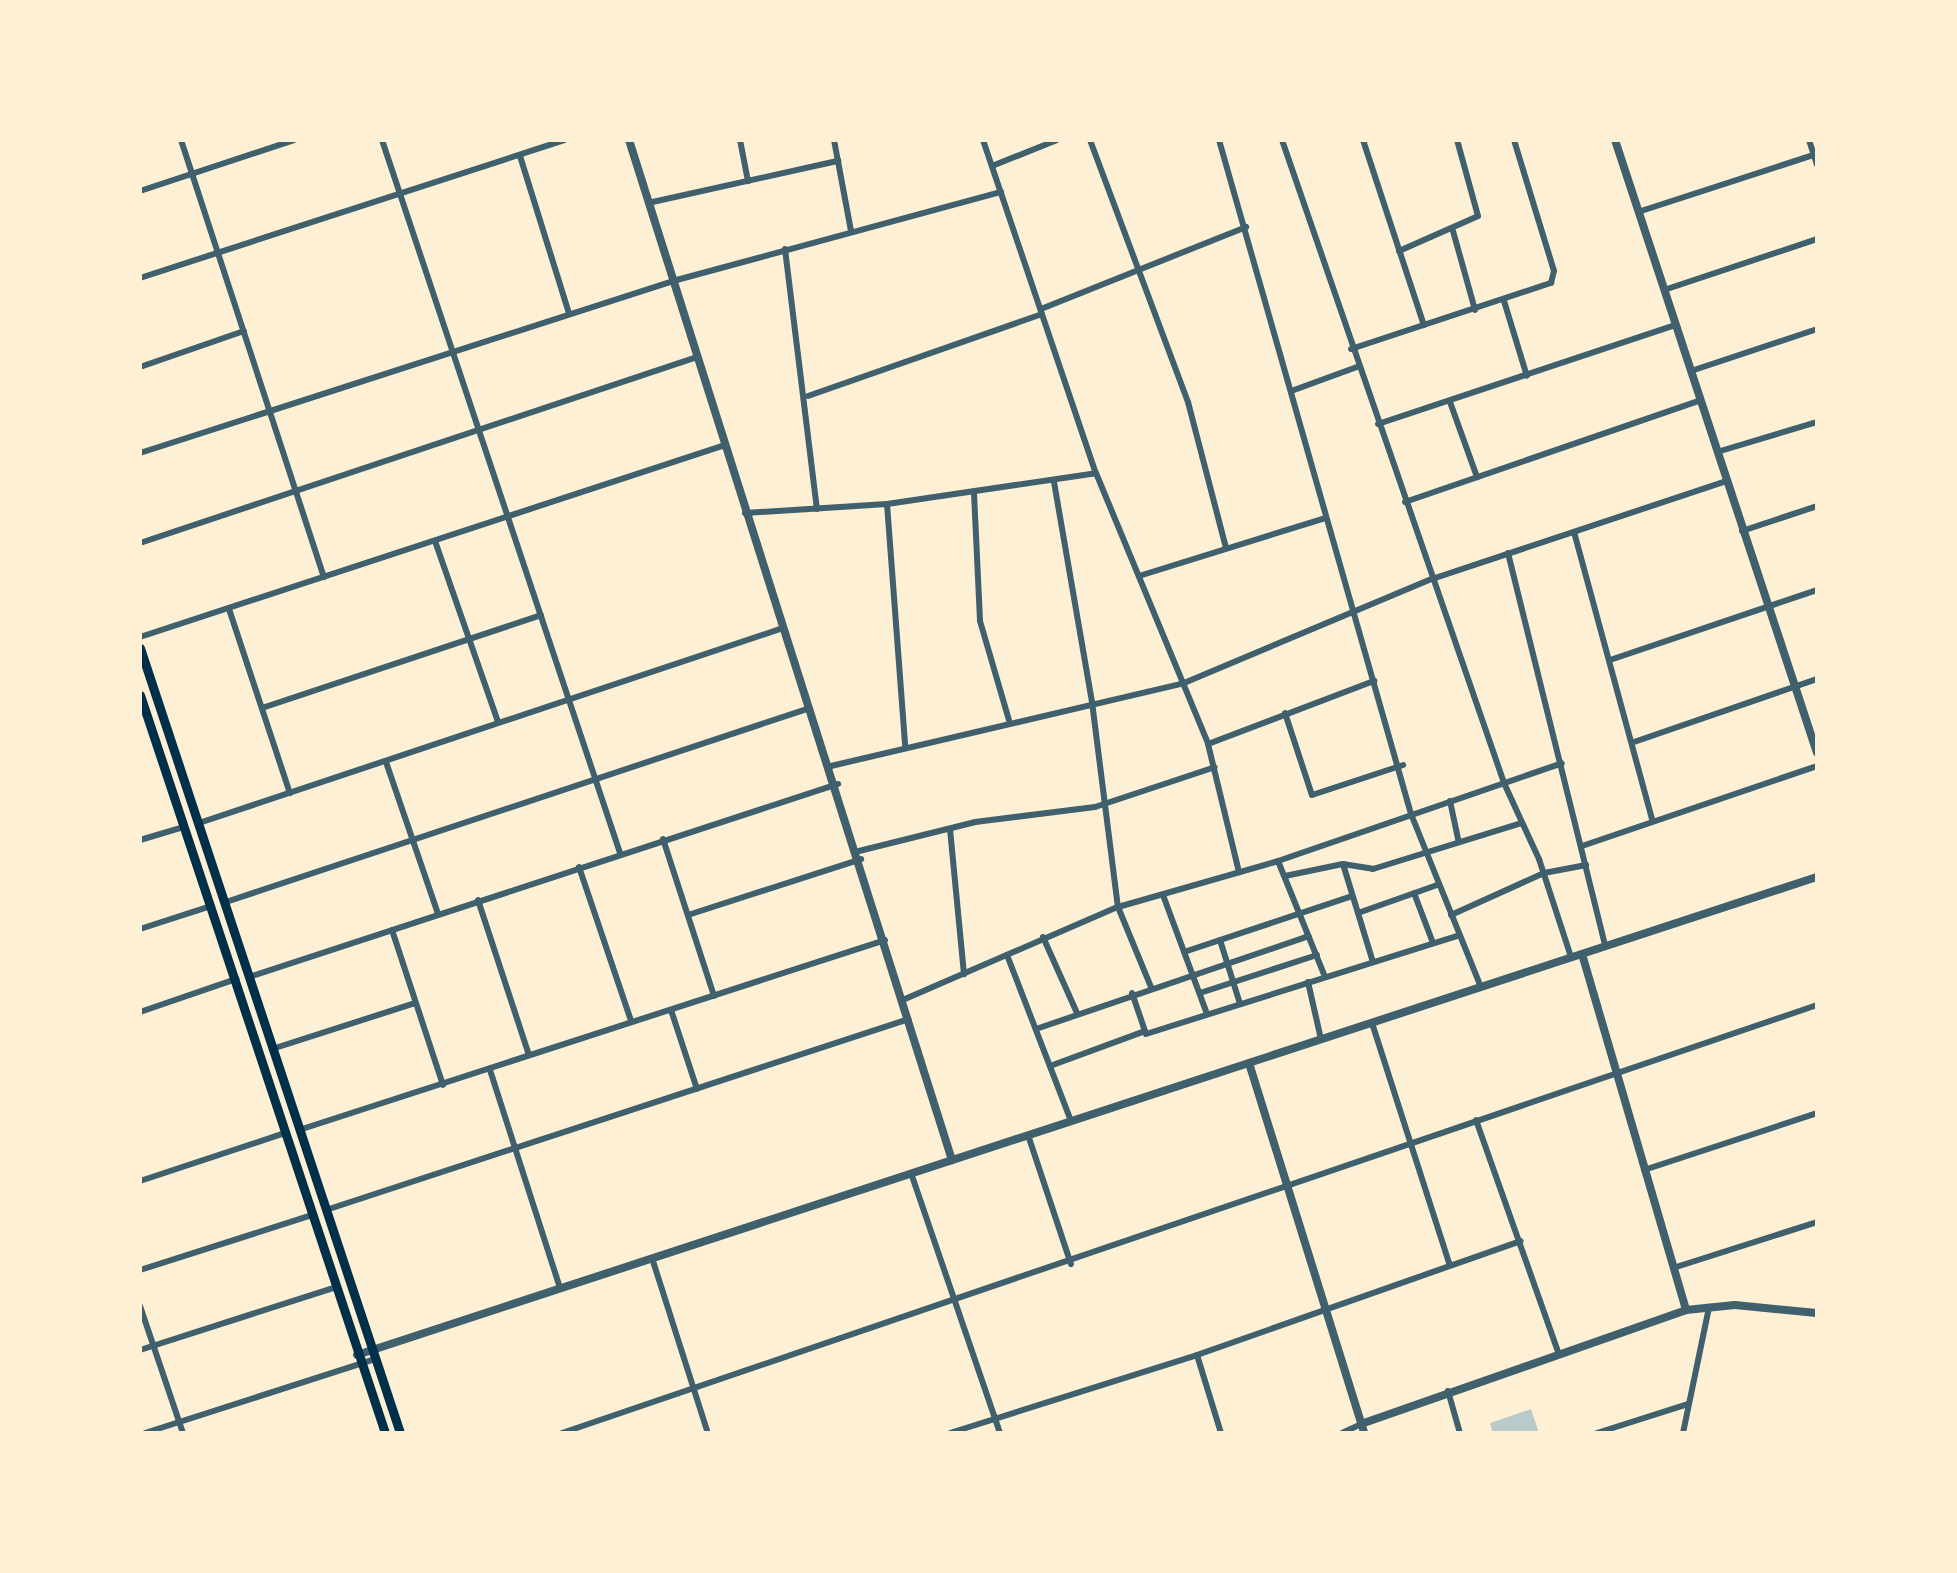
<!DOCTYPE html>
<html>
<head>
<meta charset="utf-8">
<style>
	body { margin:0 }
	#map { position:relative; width:1957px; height:1573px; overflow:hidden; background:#fdf0d5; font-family:"Roboto Condensed",sans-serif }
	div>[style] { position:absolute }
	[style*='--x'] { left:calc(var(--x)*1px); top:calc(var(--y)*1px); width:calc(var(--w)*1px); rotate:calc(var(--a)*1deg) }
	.green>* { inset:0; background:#b9caca }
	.minor>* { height:6px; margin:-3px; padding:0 3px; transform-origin:3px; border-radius:3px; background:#3f606c }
	.tertiary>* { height:8px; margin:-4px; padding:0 4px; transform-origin:4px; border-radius:4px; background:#3f606c }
	.secondary>* { height:9px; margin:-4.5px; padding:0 4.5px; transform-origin:4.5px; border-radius:4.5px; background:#003049 }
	span { translate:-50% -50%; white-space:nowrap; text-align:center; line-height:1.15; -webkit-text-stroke:8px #fdf0d5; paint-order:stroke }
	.frame { position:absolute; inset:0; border:142px solid #fdf0d5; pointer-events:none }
</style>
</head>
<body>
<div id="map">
	<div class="green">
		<i style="clip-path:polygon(1531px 1409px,1539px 1433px,1493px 1433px,1490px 1423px)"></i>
	</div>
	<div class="minor">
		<i style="--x:181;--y:140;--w:460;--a:71.9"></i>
		<i style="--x:382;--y:140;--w:752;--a:71.54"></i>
		<i style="--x:740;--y:140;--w:42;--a:79"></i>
		<i style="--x:834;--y:140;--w:93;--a:79.4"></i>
		<i style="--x:983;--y:140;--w:352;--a:71.3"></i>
		<i style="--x:1096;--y:473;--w:293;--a:67.5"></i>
		<i style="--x:1208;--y:744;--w:132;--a:76.4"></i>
		<i style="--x:1090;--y:140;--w:280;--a:69.5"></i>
		<i style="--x:1188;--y:402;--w:151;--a:75.4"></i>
		<i style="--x:1219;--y:140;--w:701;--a:74.1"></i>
		<i style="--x:1411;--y:814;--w:187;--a:68"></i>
		<i style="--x:1282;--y:140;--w:680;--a:70.95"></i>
		<i style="--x:1504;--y:783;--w:84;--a:65.3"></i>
		<i style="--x:1539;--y:859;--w:103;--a:71.9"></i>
		<i style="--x:1363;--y:140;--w:195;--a:71.8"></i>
		<i style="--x:1809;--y:140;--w:26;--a:72"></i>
		<i style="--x:520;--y:156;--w:164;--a:72.7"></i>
		<i style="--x:992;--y:166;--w:70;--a:-21.8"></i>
		<i style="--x:140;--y:191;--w:162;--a:-18.3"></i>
		<i style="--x:648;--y:203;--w:195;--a:-12.5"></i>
		<i style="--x:1638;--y:212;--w:188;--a:-18"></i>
		<i style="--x:1453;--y:231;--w:82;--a:74.4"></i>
		<i style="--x:785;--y:249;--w:262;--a:83"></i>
		<i style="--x:1399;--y:251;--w:86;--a:-23.9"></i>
		<i style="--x:1478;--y:216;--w:79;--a:-105.4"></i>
		<i style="--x:140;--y:278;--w:446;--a:-18"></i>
		<i style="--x:1664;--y:290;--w:161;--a:-18.4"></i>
		<i style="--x:1504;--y:301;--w:78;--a:73"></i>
		<i style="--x:1041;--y:309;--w:221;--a:-21.8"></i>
		<i style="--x:1351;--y:349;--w:211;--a:-18.3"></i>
		<i style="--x:1551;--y:283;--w:12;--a:-76"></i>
		<i style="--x:1554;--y:271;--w:137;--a:-107"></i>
		<i style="--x:140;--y:367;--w:110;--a:-19.1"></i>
		<i style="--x:1691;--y:371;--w:133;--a:-18.4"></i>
		<i style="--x:1294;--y:390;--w:67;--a:-20.1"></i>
		<i style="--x:808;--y:396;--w:248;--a:-19.3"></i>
		<i style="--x:1450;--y:402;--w:80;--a:70.2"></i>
		<i style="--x:1378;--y:424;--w:313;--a:-18.4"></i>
		<i style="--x:1717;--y:452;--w:104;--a:-16.7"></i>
		<i style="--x:140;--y:453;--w:560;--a:-17.88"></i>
		<i style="--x:673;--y:281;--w:340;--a:-15.2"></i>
		<i style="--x:1054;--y:482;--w:223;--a:80.2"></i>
		<i style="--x:1092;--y:702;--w:207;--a:82.8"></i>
		<i style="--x:1118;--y:907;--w:87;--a:67.6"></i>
		<i style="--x:974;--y:493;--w:128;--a:87.3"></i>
		<i style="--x:980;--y:621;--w:103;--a:73.7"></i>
		<i style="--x:1405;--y:502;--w:313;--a:-19"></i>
		<i style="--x:887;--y:504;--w:243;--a:85.7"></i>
		<i style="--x:745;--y:513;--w:142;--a:-3.6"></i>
		<i style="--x:887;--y:504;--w:211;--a:-8.4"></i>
		<i style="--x:1742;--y:531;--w:79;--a:-18.4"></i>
		<i style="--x:1574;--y:532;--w:298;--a:74.8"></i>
		<i style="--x:435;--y:541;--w:192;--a:70.8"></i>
		<i style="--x:140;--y:543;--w:587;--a:-18.47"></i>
		<i style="--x:1508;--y:553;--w:405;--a:76.1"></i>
		<i style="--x:1139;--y:576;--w:195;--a:-17.3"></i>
		<i style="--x:229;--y:609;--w:194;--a:71.7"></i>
		<i style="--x:140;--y:637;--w:613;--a:-18.17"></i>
		<i style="--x:1610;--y:660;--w:219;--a:-18.7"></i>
		<i style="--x:262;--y:708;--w:294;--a:-18.4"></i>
		<i style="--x:1285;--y:713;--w:86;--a:71.8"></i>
		<i style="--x:1312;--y:795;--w:96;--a:-18.2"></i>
		<i style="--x:1634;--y:742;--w:194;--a:-19"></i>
		<i style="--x:1208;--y:744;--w:178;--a:-20.8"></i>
		<i style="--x:386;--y:762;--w:161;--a:71.1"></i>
		<i style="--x:831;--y:766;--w:363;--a:-13.2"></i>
		<i style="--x:1184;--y:683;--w:269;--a:-22.8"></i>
		<i style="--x:1432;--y:579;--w:310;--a:-18.4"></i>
		<i style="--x:1450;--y:801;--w:40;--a:78"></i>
		<i style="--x:199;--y:823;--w:616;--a:-18.46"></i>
		<i style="--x:950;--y:829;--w:146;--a:84.5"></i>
		<i style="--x:663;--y:839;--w:165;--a:72"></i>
		<i style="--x:140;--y:840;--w:46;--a:-16.5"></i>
		<i style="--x:1582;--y:846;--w:248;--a:-18.8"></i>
		<i style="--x:859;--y:851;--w:120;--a:-14"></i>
		<i style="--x:975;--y:822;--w:121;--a:-7.1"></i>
		<i style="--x:1095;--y:807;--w:126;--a:-18.4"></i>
		<i style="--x:1278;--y:861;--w:125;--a:67.9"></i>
		<i style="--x:1343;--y:864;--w:102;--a:73"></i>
		<i style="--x:579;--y:867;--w:163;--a:71.3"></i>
		<i style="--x:1285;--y:876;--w:59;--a:-11.7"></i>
		<i style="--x:1343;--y:864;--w:30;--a:9"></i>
		<i style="--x:1373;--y:869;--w:156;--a:-17.2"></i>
		<i style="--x:1414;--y:893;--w:53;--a:69.2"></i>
		<i style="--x:1163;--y:895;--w:127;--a:69.7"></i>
		<i style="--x:478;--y:900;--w:163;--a:71.8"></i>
		<i style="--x:226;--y:902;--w:615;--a:-18.38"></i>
		<i style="--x:1358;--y:913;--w:84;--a:-19.5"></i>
		<i style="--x:688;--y:915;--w:182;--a:-17.9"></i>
		<i style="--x:1451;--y:915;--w:102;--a:-24.3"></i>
		<i style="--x:1544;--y:873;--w:43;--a:-10.8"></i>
		<i style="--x:140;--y:929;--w:75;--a:-17.9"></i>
		<i style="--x:392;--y:930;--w:163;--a:71.8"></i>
		<i style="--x:1043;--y:937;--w:83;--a:65.9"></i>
		<i style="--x:1220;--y:940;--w:67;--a:72.6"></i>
		<i style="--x:1184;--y:952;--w:177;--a:-18.4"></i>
		<i style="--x:1007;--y:955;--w:178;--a:68.9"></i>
		<i style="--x:249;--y:977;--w:620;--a:-18.14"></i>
		<i style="--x:1308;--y:982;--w:58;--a:77.2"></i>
		<i style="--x:1132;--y:993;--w:43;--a:71.1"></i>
		<i style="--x:1146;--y:1034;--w:329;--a:-17.5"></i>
		<i style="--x:1200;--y:993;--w:123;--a:-18"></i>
		<i style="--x:905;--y:999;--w:232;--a:-23.4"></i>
		<i style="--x:1118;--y:907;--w:166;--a:-16"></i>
		<i style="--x:1278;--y:861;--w:300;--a:-19"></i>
		<i style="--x:671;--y:1010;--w:83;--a:71.8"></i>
		<i style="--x:140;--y:1012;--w:102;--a:-19"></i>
		<i style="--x:1372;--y:1023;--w:252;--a:72.2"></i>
		<i style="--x:1036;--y:1029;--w:288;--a:-18.8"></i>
		<i style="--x:272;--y:1049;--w:150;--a:-17.8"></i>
		<i style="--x:1050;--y:1066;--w:101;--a:-20.2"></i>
		<i style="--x:490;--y:1070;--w:229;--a:72.2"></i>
		<i style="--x:1476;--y:1120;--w:246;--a:70.5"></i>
		<i style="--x:299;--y:1130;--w:616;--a:-17.96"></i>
		<i style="--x:1028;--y:1135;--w:136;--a:71.6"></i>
		<i style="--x:1644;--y:1170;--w:182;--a:-18.2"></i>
		<i style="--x:911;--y:1173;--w:275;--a:71.1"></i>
		<i style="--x:140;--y:1181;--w:153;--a:-18.3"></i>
		<i style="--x:326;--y:1210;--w:613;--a:-18.14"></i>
		<i style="--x:652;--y:1258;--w:184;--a:72.3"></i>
		<i style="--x:1673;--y:1268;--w:151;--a:-17.7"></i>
		<i style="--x:140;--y:1270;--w:181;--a:-17.7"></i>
		<i style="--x:140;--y:1306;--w:134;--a:71.3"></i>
		<i style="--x:140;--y:1350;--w:206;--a:-17.8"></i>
		<i style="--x:1197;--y:1355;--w:82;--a:72.9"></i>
		<i style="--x:1448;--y:1391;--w:44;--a:74.1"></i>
		<i style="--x:145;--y:1433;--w:243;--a:-17.8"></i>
		<i style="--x:562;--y:1433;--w:1326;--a:-18.83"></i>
		<i style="--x:950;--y:1433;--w:259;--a:-17.5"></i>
		<i style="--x:1197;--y:1355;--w:343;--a:-19.4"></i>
		<i style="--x:1342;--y:1433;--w:21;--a:-25"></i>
		<i style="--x:1597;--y:1433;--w:96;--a:-17.7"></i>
		<i style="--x:1683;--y:1433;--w:129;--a:-78.3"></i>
	</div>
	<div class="tertiary">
		<i style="--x:629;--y:140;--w:1070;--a:72.43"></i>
		<i style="--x:1615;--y:140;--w:645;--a:71.76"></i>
		<i style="--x:1582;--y:954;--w:371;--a:73.7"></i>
		<i style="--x:1249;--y:1063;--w:387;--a:72.7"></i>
		<i style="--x:357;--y:1355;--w:1536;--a:-18.13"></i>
		<i style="--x:1361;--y:1424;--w:344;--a:-19.3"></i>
		<i style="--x:1686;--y:1310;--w:49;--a:-5.8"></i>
		<i style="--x:1735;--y:1305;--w:82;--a:5.6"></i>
	</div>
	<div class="secondary">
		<i style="--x:140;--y:648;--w:827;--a:71.67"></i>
		<i style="--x:140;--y:695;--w:778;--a:71.63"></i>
	</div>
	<div class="frame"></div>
</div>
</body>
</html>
